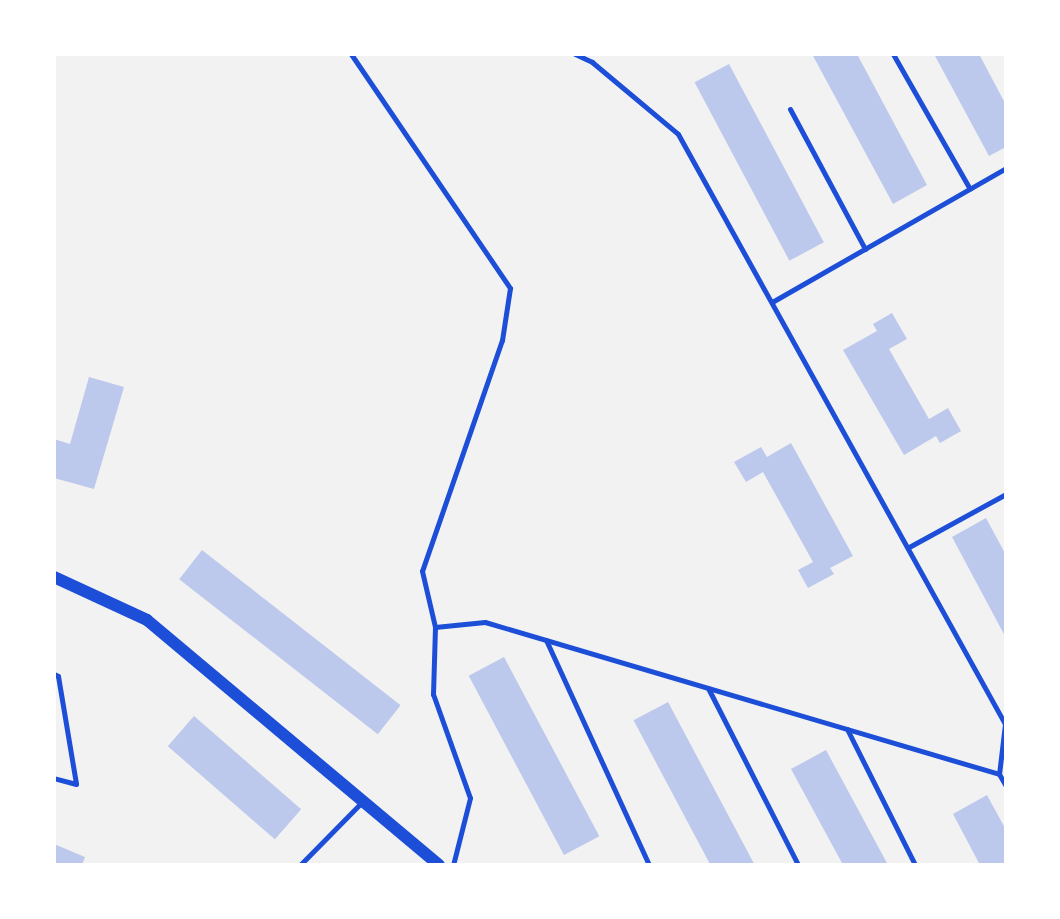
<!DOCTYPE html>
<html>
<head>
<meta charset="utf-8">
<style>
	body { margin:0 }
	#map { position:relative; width:1060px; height:919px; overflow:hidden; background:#f2f2f2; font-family:"Source Sans 3",sans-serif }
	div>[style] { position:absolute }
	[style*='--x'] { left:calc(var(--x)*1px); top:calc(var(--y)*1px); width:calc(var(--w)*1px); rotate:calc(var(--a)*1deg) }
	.building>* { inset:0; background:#bdc9ec; transform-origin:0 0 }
	.service>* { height:5px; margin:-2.5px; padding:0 2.5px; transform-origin:2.5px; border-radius:2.5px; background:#1d4ed8 }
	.tertiary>* { height:12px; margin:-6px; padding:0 6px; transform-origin:6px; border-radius:6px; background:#1d4ed8 }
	span { translate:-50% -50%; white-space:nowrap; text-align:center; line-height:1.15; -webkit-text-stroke:7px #fff; paint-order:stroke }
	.frame { position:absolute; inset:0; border:56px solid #fff; pointer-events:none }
</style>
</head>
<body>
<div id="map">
	<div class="building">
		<i style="clip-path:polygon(812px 54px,857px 54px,927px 185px,893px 204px)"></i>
		<i style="clip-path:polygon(934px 54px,979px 54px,1006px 105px,1006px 147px,989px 156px)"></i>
		<i style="left:729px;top:64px;width:202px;height:39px;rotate:62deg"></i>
		<i style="clip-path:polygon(892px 313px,907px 339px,889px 349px,929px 419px,948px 408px,961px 431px,940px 443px,936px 436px,904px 455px,843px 350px,877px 331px,873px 324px)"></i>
		<i style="clip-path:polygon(89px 377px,124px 387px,94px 489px,54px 478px,54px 439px,70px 444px)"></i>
		<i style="clip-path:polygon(791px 443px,853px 556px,830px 568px,834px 574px,808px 588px,798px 570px,813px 562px,763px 472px,746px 482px,734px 462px,761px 447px,767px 457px)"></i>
		<i style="clip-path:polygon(986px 518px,1006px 555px,1006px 638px,952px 537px)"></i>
		<i style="left:202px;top:550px;width:252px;height:37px;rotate:38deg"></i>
		<i style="left:504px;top:657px;width:203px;height:40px;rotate:62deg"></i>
		<i style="left:668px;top:702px;width:185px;height:39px;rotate:62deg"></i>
		<i style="left:194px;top:716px;width:142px;height:40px;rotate:41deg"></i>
		<i style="clip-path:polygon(826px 750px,888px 865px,843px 865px,791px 769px)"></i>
		<i style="clip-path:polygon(987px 795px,1006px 830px,1006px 865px,980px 865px,953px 814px)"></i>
		<i style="clip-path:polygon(54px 844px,85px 857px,82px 865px,54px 865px)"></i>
	</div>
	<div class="service">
		<i style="--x:351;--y:54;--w:283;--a:55.8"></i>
		<i style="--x:510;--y:288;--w:53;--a:98.7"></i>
		<i style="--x:502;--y:340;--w:244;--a:109.1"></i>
		<i style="--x:422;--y:571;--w:57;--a:76.9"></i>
		<i style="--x:435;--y:627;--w:67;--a:91.7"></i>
		<i style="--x:433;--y:694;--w:110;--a:70.4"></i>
		<i style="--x:470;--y:798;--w:69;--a:104.2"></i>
		<i style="--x:575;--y:54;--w:19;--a:25"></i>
		<i style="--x:592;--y:62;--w:112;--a:39.9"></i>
		<i style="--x:678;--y:134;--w:675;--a:61"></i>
		<i style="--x:1005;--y:724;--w:50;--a:96.8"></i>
		<i style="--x:999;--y:774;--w:14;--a:60"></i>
		<i style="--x:893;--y:54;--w:155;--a:60.3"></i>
		<i style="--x:790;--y:109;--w:159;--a:61.8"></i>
		<i style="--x:772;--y:302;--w:270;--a:-29.8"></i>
		<i style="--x:909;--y:547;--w:111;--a:-28.7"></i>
		<i style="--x:435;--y:627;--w:50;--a:-5.7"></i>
		<i style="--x:485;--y:622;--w:536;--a:16.47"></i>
		<i style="--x:546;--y:640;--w:247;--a:65.4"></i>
		<i style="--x:54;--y:674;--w:4;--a:27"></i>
		<i style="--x:58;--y:676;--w:109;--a:80.5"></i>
		<i style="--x:76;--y:784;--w:23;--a:-165"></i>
		<i style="--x:708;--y:688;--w:199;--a:63"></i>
		<i style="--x:847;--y:729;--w:152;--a:63.4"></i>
		<i style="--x:300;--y:865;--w:87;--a:-45.5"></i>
	</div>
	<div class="tertiary">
		<i style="--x:54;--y:577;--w:102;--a:24.8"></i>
		<i style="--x:147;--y:620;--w:381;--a:40"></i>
	</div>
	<div class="frame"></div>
</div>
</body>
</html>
